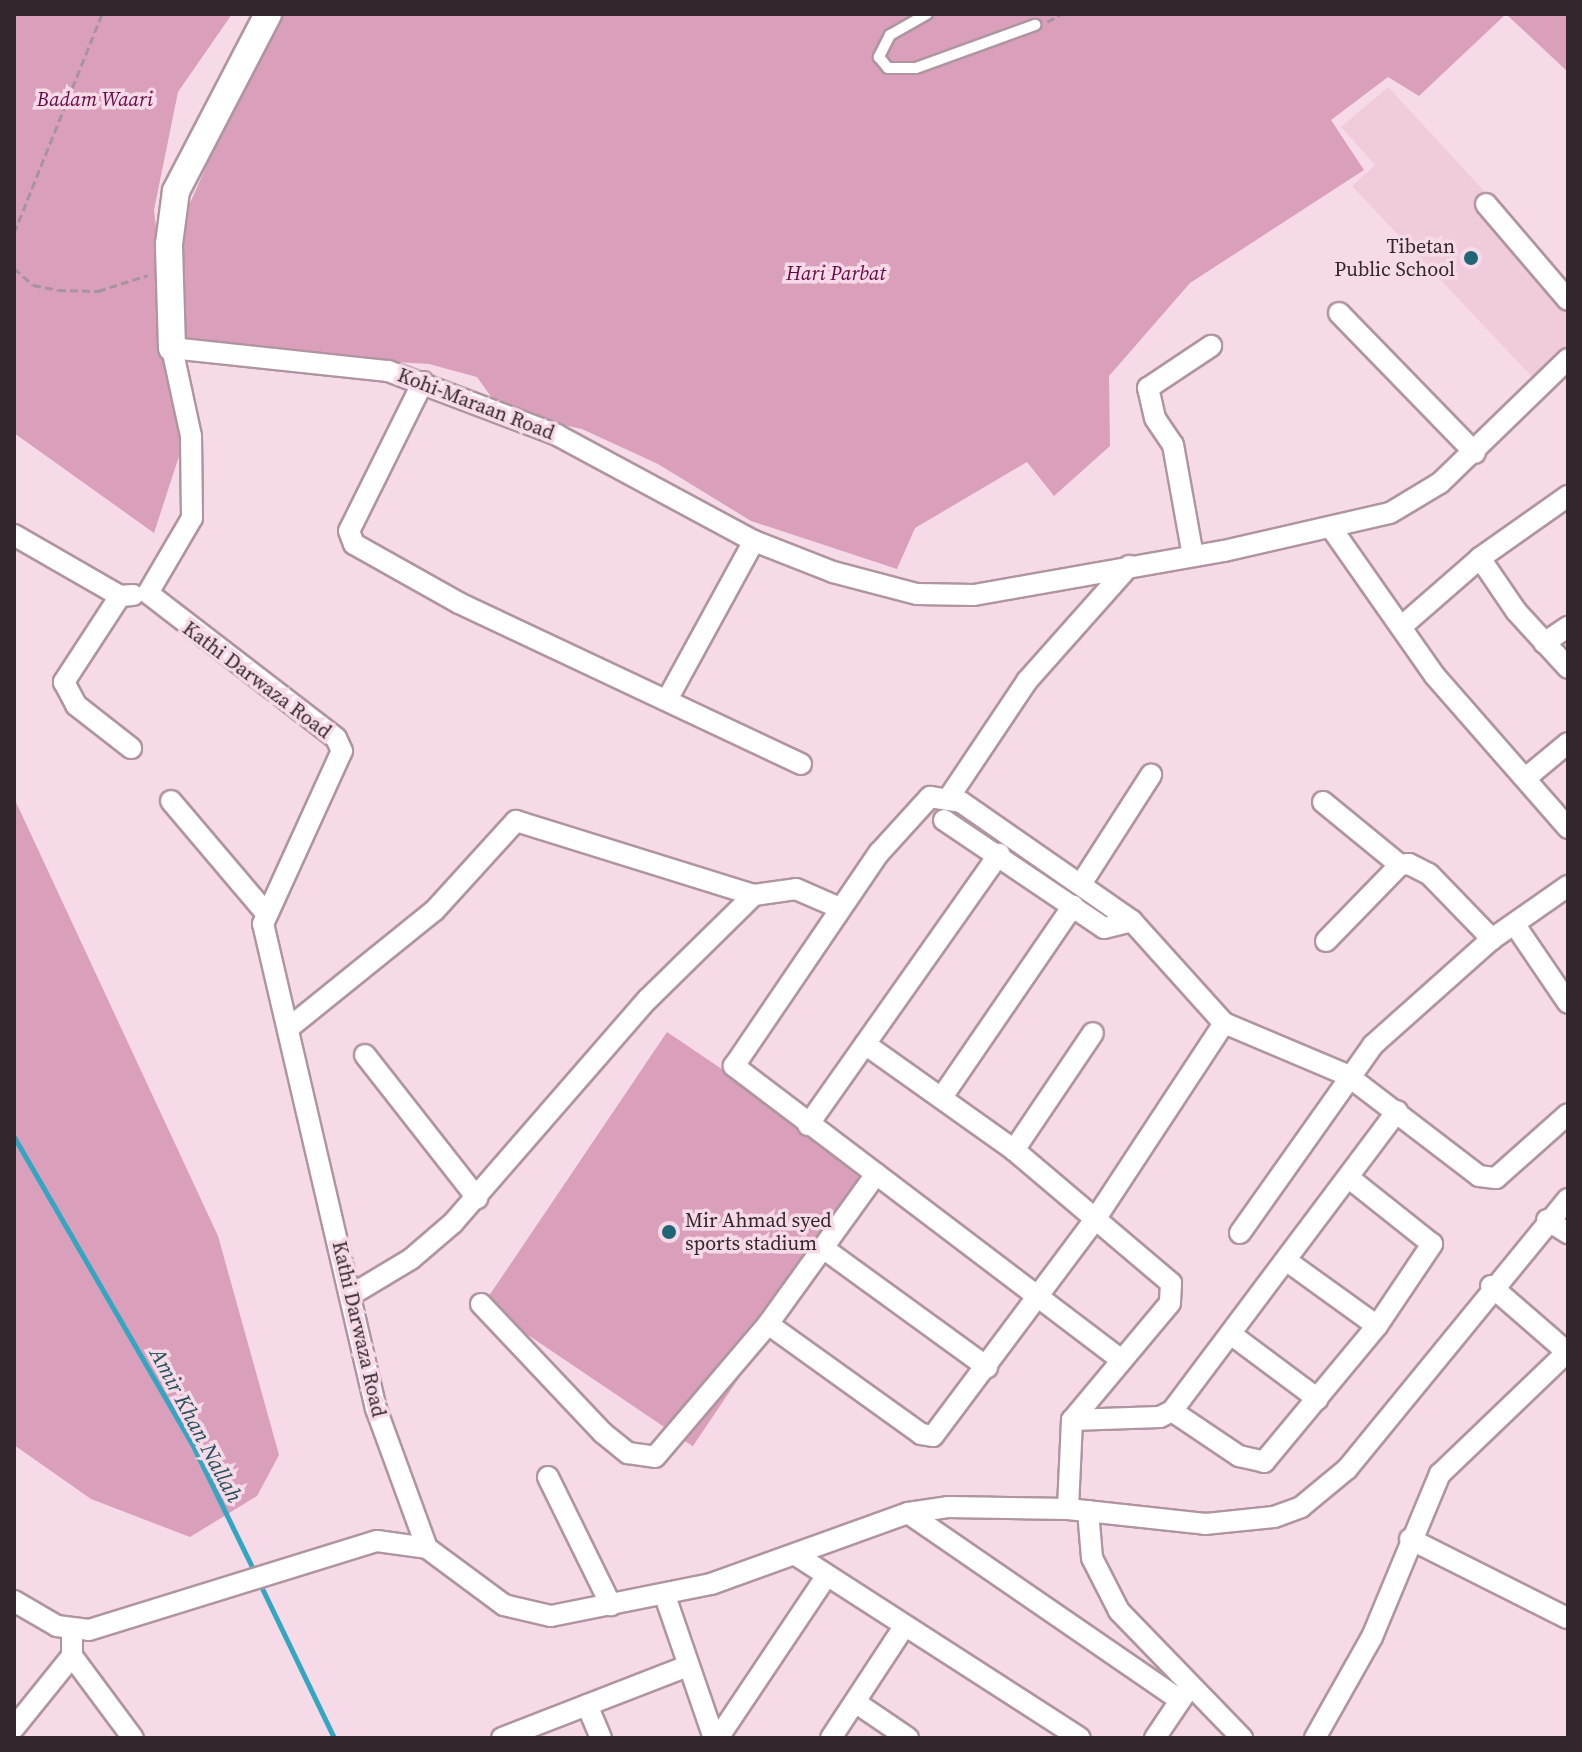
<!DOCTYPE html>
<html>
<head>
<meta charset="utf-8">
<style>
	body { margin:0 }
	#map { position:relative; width:1582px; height:1752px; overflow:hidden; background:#f7dae7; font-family:"Source Serif 4",serif }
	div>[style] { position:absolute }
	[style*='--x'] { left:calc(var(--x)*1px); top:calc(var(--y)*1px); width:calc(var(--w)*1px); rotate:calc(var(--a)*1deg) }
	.built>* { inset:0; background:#f0cbdc }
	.green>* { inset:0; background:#d99fbb; transform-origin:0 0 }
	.stream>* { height:5px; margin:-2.5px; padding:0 2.5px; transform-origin:2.5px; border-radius:2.5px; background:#33a6c2 }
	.path>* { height:3px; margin-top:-1.5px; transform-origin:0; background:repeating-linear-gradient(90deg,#a8939d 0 8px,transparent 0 12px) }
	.roads { filter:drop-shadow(2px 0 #b095a1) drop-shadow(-2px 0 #b095a1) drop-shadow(0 2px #b095a1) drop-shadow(0 -2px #b095a1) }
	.service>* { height:10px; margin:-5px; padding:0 5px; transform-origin:5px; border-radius:5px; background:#fff }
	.minor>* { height:20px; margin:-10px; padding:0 10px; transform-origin:10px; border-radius:10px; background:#fff }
	.tertiary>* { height:26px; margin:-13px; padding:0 13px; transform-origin:13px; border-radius:13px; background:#fff }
	.dots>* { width:22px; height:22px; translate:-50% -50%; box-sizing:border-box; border:4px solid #f7dae7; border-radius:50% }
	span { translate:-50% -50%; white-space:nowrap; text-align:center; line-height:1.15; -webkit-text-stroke:7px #f7dae7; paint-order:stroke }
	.park-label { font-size:20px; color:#670845; font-style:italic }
	.poi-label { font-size:20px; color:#31272c }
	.right { translate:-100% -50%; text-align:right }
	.left { translate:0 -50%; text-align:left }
	.street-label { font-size:20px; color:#31272c }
	.water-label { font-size:22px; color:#23525f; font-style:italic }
	.frame { position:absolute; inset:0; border:16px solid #31272c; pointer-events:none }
</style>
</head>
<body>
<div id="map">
	<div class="built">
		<i style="clip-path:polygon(1388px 87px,1487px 194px,1476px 205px,1568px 311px,1568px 352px,1536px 381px,1352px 186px,1375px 165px,1341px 127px)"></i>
	</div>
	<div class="green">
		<i style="clip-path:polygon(14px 14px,232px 14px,178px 92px,154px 210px,181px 450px,154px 533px,14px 433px)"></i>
		<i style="clip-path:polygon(274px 14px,1568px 14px,1568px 72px,1506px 14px,1419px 96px,1388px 77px,1331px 120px,1364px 170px,1190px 283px,1109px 376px,1110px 446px,1054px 496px,1027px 462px,915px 528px,897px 569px,751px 521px,658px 464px,582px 429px,502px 412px,477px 377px,429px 364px,172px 348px,186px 212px)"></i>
		<i style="clip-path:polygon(14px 798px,218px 1236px,279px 1455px,257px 1496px,190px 1537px,91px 1499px,14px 1445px)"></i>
		<i style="left:667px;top:1032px;width:253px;height:329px;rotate:34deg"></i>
	</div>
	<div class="stream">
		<i style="--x:14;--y:1137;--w:359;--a:59.9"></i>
		<i style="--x:194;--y:1448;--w:139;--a:64"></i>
		<i style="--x:259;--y:1582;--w:173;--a:64.3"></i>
	</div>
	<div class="path">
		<i style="--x:1047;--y:22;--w:16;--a:-30"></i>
		<i style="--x:14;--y:233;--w:236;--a:-68.1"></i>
		<i style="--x:14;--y:268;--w:25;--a:42"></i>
		<i style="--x:33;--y:285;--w:25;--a:11"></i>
		<i style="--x:58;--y:290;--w:40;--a:1.4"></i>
		<i style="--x:98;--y:291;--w:52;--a:-17.7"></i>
	</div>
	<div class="roads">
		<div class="service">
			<i style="--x:927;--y:14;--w:43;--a:150.4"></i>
			<i style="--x:890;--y:35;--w:25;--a:117"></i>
			<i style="--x:879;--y:57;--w:14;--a:51"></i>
			<i style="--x:888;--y:68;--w:28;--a:0"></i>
			<i style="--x:916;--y:68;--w:127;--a:-19.9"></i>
		</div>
		<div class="minor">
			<i style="--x:1486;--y:204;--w:126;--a:49.5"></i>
			<i style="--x:1339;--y:313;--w:195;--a:45.8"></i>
			<i style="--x:423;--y:382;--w:166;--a:116.4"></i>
			<i style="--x:349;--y:531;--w:14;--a:69"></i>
			<i style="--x:354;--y:544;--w:120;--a:29.3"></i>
			<i style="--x:459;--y:603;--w:378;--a:25.2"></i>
			<i style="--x:1332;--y:529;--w:179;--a:55"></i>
			<i style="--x:1435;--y:676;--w:202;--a:48.8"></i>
			<i style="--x:14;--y:535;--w:122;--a:29.9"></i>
			<i style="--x:120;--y:596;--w:13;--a:-4"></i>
			<i style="--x:1193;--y:556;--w:113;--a:-100.2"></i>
			<i style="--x:1173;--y:445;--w:32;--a:-124"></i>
			<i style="--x:1155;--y:418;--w:31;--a:-103"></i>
			<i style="--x:1148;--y:388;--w:76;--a:-33.7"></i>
			<i style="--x:1480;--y:558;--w:64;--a:55.8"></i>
			<i style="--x:1516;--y:611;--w:77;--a:47.6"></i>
			<i style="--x:120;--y:596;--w:103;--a:123.1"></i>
			<i style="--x:64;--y:682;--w:26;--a:62"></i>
			<i style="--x:76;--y:705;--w:70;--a:38"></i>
			<i style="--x:1401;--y:627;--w:105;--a:-41.1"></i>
			<i style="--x:1480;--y:558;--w:108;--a:-35.2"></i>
			<i style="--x:1544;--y:643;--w:29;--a:-34"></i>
			<i style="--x:668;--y:698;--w:179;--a:-61.3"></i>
			<i style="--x:1527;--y:777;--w:53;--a:-39.7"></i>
			<i style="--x:948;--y:799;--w:142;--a:-56.2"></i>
			<i style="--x:1027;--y:681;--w:154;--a:-48.4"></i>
			<i style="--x:171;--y:801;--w:145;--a:49.7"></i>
			<i style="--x:1323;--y:802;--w:99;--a:39.3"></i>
			<i style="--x:944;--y:820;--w:193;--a:34"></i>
			<i style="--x:1104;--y:928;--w:29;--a:-14"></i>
			<i style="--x:1081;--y:884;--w:130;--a:-57.3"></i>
			<i style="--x:1515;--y:925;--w:94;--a:55.8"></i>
			<i style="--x:1326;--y:941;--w:106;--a:-45.8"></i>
			<i style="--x:1400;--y:865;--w:9;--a:-6"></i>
			<i style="--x:1409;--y:864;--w:22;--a:27"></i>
			<i style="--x:1429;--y:874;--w:91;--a:45.9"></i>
			<i style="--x:290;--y:1027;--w:185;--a:-38.9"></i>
			<i style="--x:434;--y:911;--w:122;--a:-47.7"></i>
			<i style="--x:516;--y:821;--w:249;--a:17.3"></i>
			<i style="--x:865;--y:1044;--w:183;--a:35.4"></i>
			<i style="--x:1014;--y:1150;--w:206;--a:40.3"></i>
			<i style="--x:1171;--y:1283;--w:20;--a:93"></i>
			<i style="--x:1170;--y:1303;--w:153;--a:129.9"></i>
			<i style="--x:1072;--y:1420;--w:89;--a:92.6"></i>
			<i style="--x:365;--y:1055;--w:182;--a:51.9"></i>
			<i style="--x:942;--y:1097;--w:232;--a:-55.6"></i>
			<i style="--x:808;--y:1125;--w:332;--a:-54.8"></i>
			<i style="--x:1014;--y:1150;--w:141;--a:-56"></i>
			<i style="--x:1547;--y:1220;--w:25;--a:32"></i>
			<i style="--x:1240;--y:1233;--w:230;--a:-54.7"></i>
			<i style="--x:1373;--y:1045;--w:159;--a:-41.7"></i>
			<i style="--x:1492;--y:939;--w:93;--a:-34.9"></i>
			<i style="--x:823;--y:1248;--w:203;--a:36"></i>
			<i style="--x:1287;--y:1261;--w:111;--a:35.8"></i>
			<i style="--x:1491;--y:1286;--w:102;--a:41"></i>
			<i style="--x:351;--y:1295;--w:70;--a:-31"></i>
			<i style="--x:411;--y:1259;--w:55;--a:-40.6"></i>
			<i style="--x:453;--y:1223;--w:296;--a:-49"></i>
			<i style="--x:647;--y:1000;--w:150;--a:-44.5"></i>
			<i style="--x:754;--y:895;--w:42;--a:-8.1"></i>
			<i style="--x:796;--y:889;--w:48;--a:23.4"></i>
			<i style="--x:481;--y:1304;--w:178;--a:46.6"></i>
			<i style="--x:603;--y:1433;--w:32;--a:39"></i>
			<i style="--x:628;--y:1453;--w:27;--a:8"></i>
			<i style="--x:655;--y:1457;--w:175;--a:-49.6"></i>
			<i style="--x:768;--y:1324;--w:185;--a:-54.2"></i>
			<i style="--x:768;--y:1324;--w:188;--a:35.7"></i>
			<i style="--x:921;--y:1434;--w:12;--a:9"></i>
			<i style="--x:933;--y:1436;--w:272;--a:-53.2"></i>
			<i style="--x:1096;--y:1218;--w:233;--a:-56.7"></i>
			<i style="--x:1232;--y:1335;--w:107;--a:36.7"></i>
			<i style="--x:1120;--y:1359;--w:485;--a:-142.8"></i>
			<i style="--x:734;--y:1066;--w:258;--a:-55.8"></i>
			<i style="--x:879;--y:853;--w:76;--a:-47.7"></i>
			<i style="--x:930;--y:797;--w:31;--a:9"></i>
			<i style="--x:961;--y:802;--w:208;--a:34.8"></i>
			<i style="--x:1132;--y:921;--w:137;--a:48"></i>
			<i style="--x:1224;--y:1023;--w:134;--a:22.9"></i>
			<i style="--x:1347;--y:1075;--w:166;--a:37.4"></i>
			<i style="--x:1479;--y:1176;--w:17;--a:7"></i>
			<i style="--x:1496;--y:1178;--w:96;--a:-41.6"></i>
			<i style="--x:1172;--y:1411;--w:81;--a:33.9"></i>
			<i style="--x:1239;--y:1456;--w:26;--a:13"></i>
			<i style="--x:1264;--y:1462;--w:177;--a:-50.3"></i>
			<i style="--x:1377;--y:1326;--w:99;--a:-56.1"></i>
			<i style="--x:1432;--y:1244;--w:106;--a:-141.5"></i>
			<i style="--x:1072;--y:1420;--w:88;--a:-2"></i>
			<i style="--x:1160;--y:1417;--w:13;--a:-27"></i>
			<i style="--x:1172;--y:1411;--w:375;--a:-53.1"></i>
			<i style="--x:548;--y:1477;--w:143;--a:63.8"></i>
			<i style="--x:1088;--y:1511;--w:47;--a:85.1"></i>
			<i style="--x:1092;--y:1558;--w:59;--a:63"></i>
			<i style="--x:1119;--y:1611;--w:177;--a:45.9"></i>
			<i style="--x:908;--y:1513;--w:330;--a:34.5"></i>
			<i style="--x:1410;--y:1539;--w:176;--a:26.7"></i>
			<i style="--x:427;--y:1548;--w:148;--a:-110.1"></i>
			<i style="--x:376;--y:1409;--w:498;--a:-103.1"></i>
			<i style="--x:263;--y:924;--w:190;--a:-65.5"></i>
			<i style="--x:342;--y:751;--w:14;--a:-115"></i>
			<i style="--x:336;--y:738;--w:237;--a:-142.4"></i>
			<i style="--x:148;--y:593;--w:87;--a:-59.6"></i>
			<i style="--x:192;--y:518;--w:82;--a:-90.7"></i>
			<i style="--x:191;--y:436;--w:90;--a:-102.2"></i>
			<i style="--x:172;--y:348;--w:217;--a:6.1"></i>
			<i style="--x:388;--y:371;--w:181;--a:20.7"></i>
			<i style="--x:557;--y:435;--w:224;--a:28.3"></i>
			<i style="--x:754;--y:541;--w:85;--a:21.4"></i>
			<i style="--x:833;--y:572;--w:87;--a:14.7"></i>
			<i style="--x:917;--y:594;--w:57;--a:1"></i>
			<i style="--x:974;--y:595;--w:254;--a:-10"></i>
			<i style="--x:1224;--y:551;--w:170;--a:-12.9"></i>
			<i style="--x:1390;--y:513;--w:58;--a:-31"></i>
			<i style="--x:1440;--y:483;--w:178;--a:-44.1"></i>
			<i style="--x:799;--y:1557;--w:334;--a:32.8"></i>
			<i style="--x:665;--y:1596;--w:150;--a:71"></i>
			<i style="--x:14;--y:1601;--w:50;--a:30.2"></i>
			<i style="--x:57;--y:1626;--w:32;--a:7"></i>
			<i style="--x:89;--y:1630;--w:301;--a:-17.2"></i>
			<i style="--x:377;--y:1541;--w:50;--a:8"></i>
			<i style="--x:427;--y:1548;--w:96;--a:36.5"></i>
			<i style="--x:504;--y:1605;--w:48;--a:13.2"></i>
			<i style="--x:551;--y:1616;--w:163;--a:-11.3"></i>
			<i style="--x:711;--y:1584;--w:209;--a:-19.8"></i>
			<i style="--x:908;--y:1513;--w:40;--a:-8.5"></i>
			<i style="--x:948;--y:1507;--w:120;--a:1"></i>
			<i style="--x:1068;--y:1509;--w:138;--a:6.2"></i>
			<i style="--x:1205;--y:1524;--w:69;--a:-5.8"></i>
			<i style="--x:1274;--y:1517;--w:29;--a:-20"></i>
			<i style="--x:1301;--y:1507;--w:60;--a:-39.6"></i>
			<i style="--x:1347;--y:1469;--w:349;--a:-50.7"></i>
			<i style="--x:72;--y:1631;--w:25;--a:90"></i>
			<i style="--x:72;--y:1656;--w:102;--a:53.4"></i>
			<i style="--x:855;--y:1702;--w:64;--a:34.2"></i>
			<i style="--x:587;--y:1705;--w:36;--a:67"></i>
			<i style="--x:14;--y:1728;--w:92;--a:-51.1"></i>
			<i style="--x:502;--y:1738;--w:196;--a:-21.2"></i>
			<i style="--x:718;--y:1738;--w:192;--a:-56.2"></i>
			<i style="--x:831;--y:1738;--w:133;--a:-56.7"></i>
			<i style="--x:1155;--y:1738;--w:55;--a:-56"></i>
			<i style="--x:1315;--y:1738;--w:116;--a:-60.6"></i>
			<i style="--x:1372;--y:1637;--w:177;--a:-67.4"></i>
			<i style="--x:1440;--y:1474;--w:176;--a:-43.8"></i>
		</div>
		<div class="tertiary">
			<i style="--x:172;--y:348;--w:104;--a:-91.7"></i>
			<i style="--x:169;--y:244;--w:53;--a:-82.5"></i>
			<i style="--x:176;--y:191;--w:199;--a:-62.5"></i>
		</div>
	</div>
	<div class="dots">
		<i style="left:1471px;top:258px;background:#206576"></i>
		<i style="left:669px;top:1232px;background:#206576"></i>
	</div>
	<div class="park-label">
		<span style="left:95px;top:99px">Badam Waari</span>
		<span style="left:836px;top:273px">Hari Parbat</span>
	</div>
	<div class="poi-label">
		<span class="right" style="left:1455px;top:258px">Tibetan<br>Public School</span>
		<span class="left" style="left:685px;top:1232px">Mir Ahmad syed<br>sports stadium</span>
	</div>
	<div class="street-label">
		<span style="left:476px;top:404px;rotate:21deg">Kohi-Maraan Road</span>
		<span style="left:257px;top:680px;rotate:37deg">Kathi Darwaza Road</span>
		<span style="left:359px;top:1329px;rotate:77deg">Kathi Darwaza Road</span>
	</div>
	<div class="water-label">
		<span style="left:196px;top:1425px;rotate:62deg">Amir Khan Nallah</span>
	</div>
	<div class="frame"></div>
</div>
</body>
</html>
